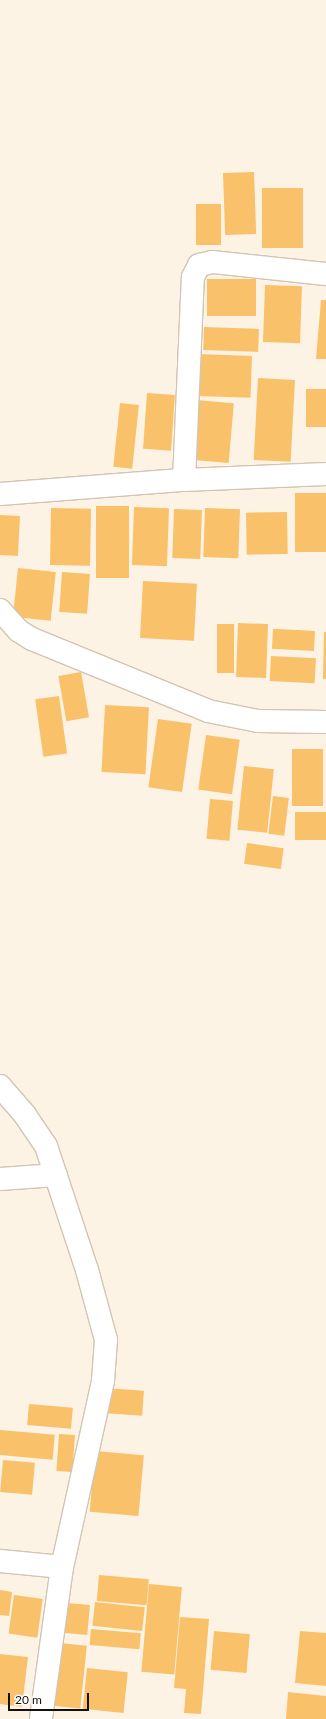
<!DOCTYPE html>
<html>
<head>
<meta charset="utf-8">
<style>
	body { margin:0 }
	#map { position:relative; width:326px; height:1719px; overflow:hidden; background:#fdf3e4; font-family:Lato,sans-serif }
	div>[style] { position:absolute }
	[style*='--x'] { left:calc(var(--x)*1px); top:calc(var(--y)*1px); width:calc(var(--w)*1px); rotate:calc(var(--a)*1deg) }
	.building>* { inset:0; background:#f8c16a; transform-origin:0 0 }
	.roads { filter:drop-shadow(1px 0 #d1c5b3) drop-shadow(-1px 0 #d1c5b3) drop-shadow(0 1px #d1c5b3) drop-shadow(0 -1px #d1c5b3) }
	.minor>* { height:22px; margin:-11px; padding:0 11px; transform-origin:11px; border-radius:11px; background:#fff }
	span { translate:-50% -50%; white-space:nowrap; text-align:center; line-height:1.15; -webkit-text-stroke:4px #fff; paint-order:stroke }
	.scale { position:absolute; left:8px; top:1693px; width:81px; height:18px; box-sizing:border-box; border:2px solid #15110a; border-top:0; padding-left:5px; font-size:12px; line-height:14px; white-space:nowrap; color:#15110a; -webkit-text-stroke:3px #fff; paint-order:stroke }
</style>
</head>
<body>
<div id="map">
	<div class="building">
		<i style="left:254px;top:172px;width:62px;height:31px;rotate:88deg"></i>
		<i style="left:303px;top:188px;width:60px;height:41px;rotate:90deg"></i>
		<i style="left:196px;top:204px;width:25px;height:41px"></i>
		<i style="left:207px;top:279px;width:49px;height:37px"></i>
		<i style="left:265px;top:285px;width:37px;height:57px;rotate:2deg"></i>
		<i style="clip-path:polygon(321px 300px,326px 300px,326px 359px,316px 359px)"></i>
		<i style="left:204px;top:327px;width:55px;height:23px;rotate:2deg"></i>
		<i style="left:198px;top:354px;width:54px;height:42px;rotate:2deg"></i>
		<i style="left:258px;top:378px;width:37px;height:82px;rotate:3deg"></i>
		<i style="left:326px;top:389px;width:38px;height:20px;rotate:90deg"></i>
		<i style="left:147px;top:393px;width:28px;height:56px;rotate:4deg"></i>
		<i style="left:196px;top:400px;width:38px;height:60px;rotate:5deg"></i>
		<i style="left:120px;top:403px;width:19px;height:64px;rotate:6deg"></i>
		<i style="left:295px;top:493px;width:31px;height:59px"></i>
		<i style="left:96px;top:506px;width:33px;height:72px"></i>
		<i style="left:134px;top:507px;width:35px;height:58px;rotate:2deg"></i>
		<i style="left:51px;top:508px;width:40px;height:57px;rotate:1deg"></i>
		<i style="left:205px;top:508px;width:35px;height:49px;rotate:2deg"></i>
		<i style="left:174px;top:509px;width:28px;height:49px;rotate:2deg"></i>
		<i style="left:287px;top:512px;width:42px;height:41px;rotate:89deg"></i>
		<i style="left:0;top:515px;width:20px;height:40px;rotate:3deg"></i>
		<i style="left:18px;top:568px;width:38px;height:49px;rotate:6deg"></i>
		<i style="left:62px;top:572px;width:28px;height:40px;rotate:4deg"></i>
		<i style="left:143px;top:581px;width:54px;height:57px;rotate:3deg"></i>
		<i style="left:238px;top:623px;width:30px;height:54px;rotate:2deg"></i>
		<i style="left:217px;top:624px;width:17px;height:49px"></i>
		<i style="left:315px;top:631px;width:20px;height:42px;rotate:93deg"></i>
		<i style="clip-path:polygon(324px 632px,326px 632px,326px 679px,323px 679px)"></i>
		<i style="left:271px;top:656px;width:45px;height:25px;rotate:3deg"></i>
		<i style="left:81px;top:672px;width:46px;height:23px;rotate:80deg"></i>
		<i style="left:59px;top:696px;width:58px;height:24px;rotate:82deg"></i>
		<i style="left:105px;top:705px;width:44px;height:67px;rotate:3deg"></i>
		<i style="left:158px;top:719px;width:34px;height:69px;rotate:8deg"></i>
		<i style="left:206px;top:735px;width:34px;height:55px;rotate:8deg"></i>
		<i style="left:292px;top:749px;width:31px;height:57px"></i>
		<i style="left:244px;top:766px;width:30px;height:64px;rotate:6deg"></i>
		<i style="left:273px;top:796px;width:16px;height:38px;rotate:7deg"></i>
		<i style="left:210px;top:799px;width:23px;height:40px;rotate:5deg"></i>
		<i style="left:295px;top:812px;width:31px;height:28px"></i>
		<i style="left:247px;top:843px;width:37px;height:21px;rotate:8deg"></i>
		<i style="left:105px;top:1388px;width:39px;height:25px;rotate:4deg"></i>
		<i style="left:29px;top:1404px;width:44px;height:21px;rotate:5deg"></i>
		<i style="left:0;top:1430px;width:55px;height:25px;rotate:5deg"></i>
		<i style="left:59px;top:1434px;width:16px;height:37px;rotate:4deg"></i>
		<i style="left:95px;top:1451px;width:49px;height:61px;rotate:5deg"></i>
		<i style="left:3px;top:1460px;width:32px;height:32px;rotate:5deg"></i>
		<i style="left:99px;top:1575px;width:50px;height:26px;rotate:5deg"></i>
		<i style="left:149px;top:1584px;width:33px;height:88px;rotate:5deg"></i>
		<i style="clip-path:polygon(0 1590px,12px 1592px,9px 1616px,0 1615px)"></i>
		<i style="left:14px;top:1595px;width:29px;height:39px;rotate:8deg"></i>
		<i style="left:95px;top:1602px;width:50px;height:24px;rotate:6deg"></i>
		<i style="left:67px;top:1603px;width:23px;height:30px;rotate:5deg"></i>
		<i style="clip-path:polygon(180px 1617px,209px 1619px,201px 1714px,184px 1713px,186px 1689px,174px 1688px)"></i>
		<i style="left:91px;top:1629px;width:50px;height:16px;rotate:5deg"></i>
		<i style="left:214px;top:1631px;width:36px;height:39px;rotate:5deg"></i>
		<i style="clip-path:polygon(300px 1631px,326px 1633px,326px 1686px,295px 1683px)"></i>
		<i style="left:60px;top:1643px;width:27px;height:63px;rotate:6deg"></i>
		<i style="clip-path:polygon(0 1654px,28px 1657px,22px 1707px,0 1704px)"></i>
		<i style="left:87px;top:1668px;width:41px;height:41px;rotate:6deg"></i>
		<i style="clip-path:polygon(288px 1692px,326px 1696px,326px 1719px,286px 1719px)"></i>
	</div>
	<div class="roads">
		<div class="minor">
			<i style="--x:184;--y:480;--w:203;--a:-87.5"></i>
			<i style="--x:193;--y:277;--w:13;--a:-63"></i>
			<i style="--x:199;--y:265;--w:14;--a:-12"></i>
			<i style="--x:213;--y:262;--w:114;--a:6.1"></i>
			<i style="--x:0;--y:494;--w:185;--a:-4.4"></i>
			<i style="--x:184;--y:480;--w:142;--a:-2.4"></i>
			<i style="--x:0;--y:610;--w:28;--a:48"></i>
			<i style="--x:19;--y:631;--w:15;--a:32"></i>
			<i style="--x:32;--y:639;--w:190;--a:22.2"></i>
			<i style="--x:208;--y:711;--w:51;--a:11.3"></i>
			<i style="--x:258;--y:721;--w:68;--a:0.8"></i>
			<i style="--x:0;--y:1086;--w:38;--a:49"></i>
			<i style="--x:25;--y:1115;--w:37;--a:56"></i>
			<i style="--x:46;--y:1146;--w:131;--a:71.7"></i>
			<i style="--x:87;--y:1270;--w:73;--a:74.8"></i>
			<i style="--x:106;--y:1340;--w:41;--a:94.2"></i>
			<i style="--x:103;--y:1381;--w:190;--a:102.4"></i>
			<i style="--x:62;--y:1567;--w:153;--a:97.9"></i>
			<i style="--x:0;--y:1179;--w:56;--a:-4.1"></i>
			<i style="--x:0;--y:1561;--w:62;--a:5.5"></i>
		</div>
	</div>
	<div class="scale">20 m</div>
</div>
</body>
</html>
